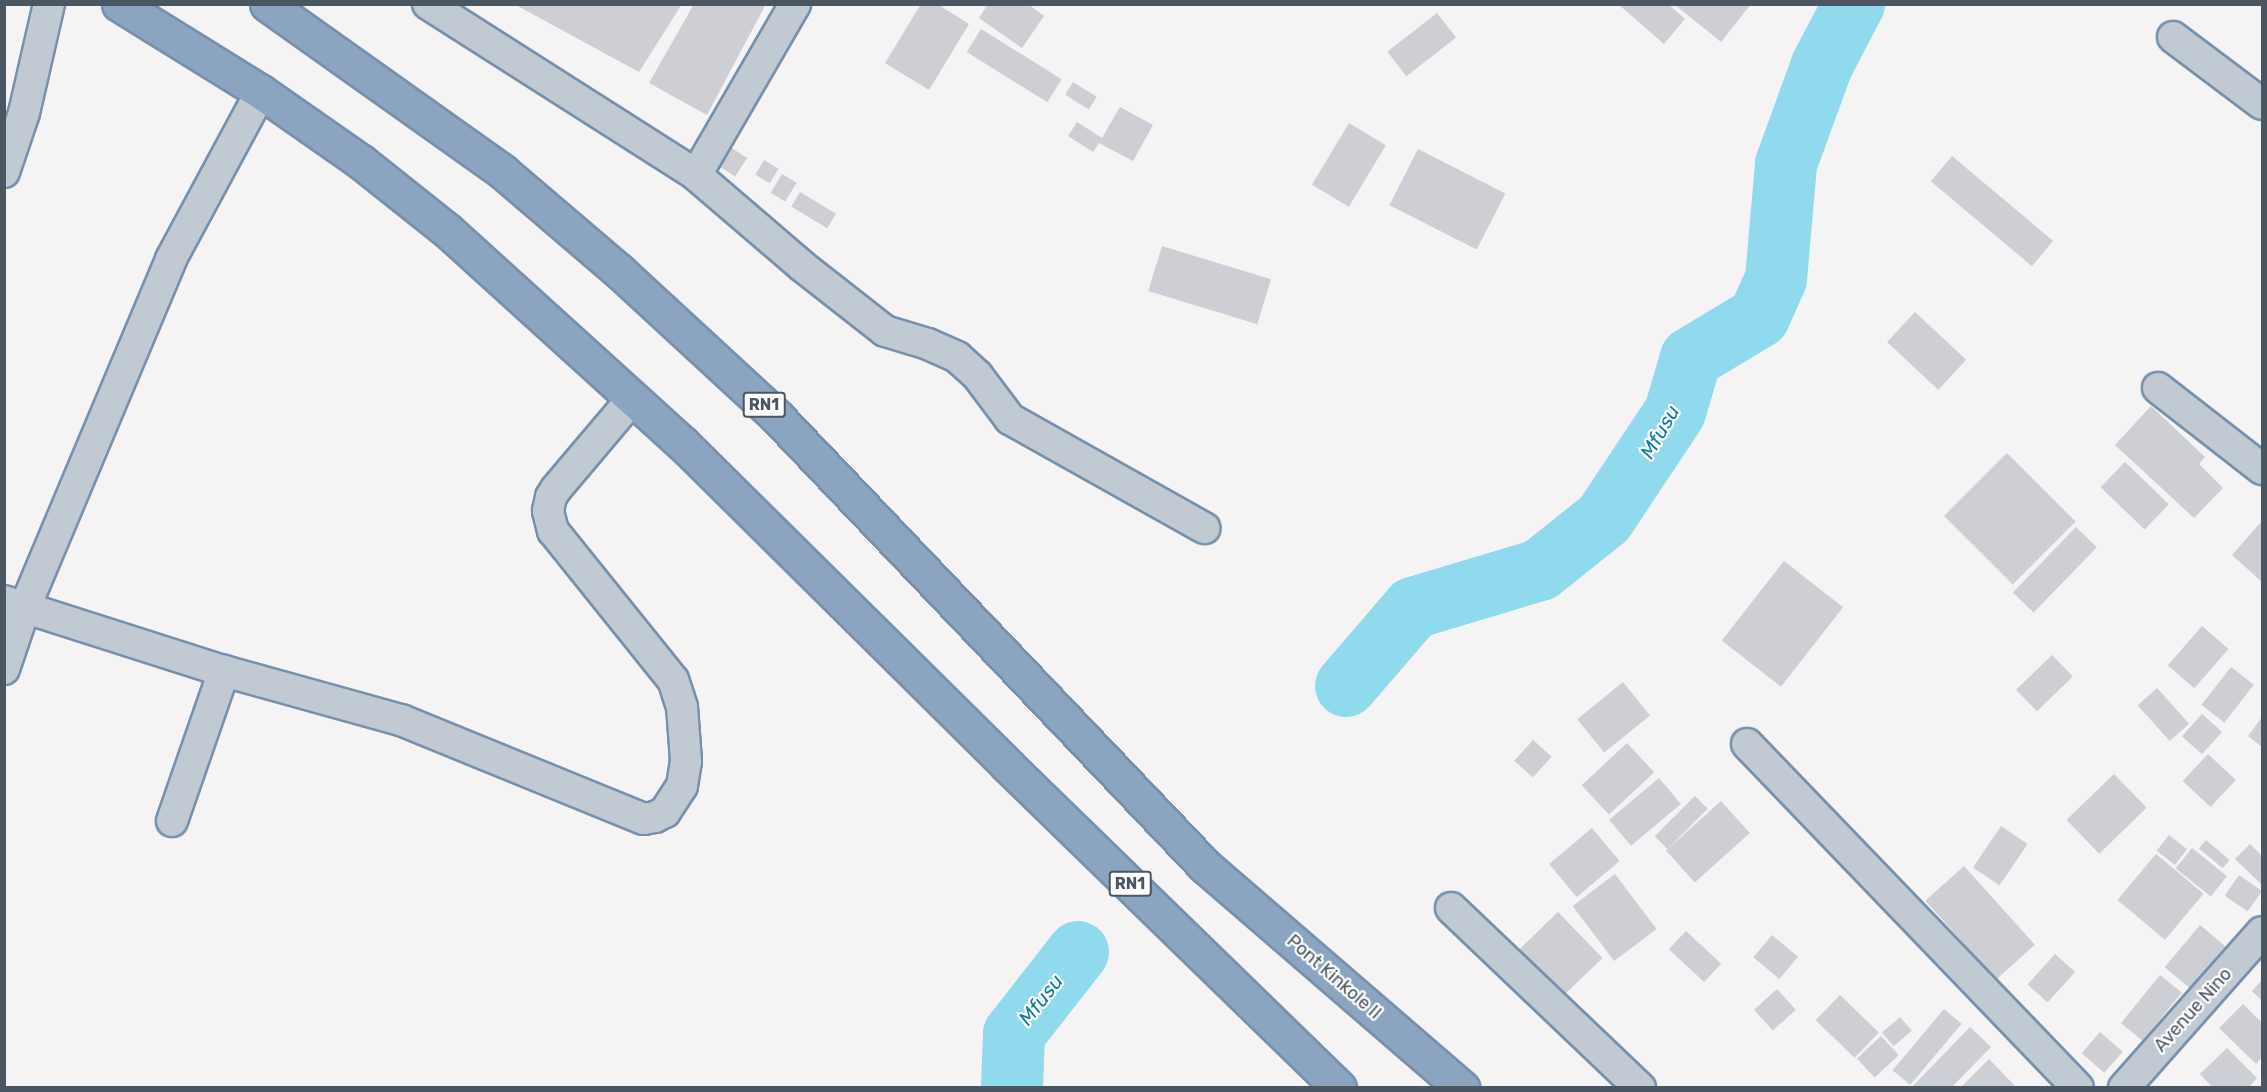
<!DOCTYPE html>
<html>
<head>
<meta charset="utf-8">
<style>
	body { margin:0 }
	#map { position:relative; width:2267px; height:1092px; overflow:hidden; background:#f5f3f3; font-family:Rubik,sans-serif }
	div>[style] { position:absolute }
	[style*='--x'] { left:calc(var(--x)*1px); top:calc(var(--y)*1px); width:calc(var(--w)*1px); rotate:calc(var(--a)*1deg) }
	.river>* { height:62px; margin:-31px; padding:0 31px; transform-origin:31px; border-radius:31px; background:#90daee }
	.building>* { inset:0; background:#cdcfd5; transform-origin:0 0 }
	.roads { filter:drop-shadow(2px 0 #7690ad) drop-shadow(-2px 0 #7690ad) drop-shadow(0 2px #7690ad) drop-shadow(0 -2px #7690ad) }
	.street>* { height:30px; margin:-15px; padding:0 15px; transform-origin:15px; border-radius:15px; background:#c1cad2 }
	.highway>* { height:33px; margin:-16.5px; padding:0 16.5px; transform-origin:16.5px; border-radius:16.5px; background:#8ba5c1 }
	span { translate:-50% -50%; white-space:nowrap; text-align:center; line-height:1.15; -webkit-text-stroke:4.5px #fff; paint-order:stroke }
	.shield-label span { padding:2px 4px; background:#fff; border:2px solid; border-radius:4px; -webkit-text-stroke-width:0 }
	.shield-label { font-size:16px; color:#4a5661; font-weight:700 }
	.street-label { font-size:18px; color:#4a5661 }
	.water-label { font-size:20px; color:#0c7c9b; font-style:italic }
	.frame { position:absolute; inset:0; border:6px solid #4a5661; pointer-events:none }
</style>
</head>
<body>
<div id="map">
	<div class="river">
		<i style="--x:1346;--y:686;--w:103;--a:-49.3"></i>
		<i style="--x:1413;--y:608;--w:133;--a:-16.7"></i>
		<i style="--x:1540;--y:570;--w:82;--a:-38.6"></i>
		<i style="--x:1604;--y:519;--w:128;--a:-56.4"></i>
		<i style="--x:1675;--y:412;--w:56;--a:-73.5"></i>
		<i style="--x:1691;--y:358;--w:79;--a:-31.1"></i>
		<i style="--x:1759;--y:317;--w:42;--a:-65.9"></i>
		<i style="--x:1776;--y:279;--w:115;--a:-85"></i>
		<i style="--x:1786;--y:164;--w:105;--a:-70"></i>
		<i style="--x:1822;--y:65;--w:69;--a:-62.3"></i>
		<i style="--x:1012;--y:1088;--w:54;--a:-87.9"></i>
		<i style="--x:1014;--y:1034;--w:104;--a:-52"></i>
	</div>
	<div class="building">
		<i style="clip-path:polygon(514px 4px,682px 4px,639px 72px)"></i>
		<i style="clip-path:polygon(694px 4px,766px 4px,707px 115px,649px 83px)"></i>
		<i style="clip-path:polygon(921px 4px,937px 4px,969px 24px,929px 90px,885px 63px)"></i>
		<i style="clip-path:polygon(988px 4px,1028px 4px,1044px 16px,1022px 48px,979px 18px)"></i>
		<i style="clip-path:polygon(1618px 4px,1668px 4px,1685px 19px,1664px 44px)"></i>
		<i style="clip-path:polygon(1674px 4px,1751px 4px,1721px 42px)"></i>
		<i style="left:1437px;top:13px;width:31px;height:63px;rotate:52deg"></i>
		<i style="left:981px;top:29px;width:95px;height:27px;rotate:32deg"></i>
		<i style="left:1073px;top:82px;width:28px;height:15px;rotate:32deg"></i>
		<i style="clip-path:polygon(1120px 107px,1153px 125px,1133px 161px,1099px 143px,1093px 152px,1068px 136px,1077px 122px,1102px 138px)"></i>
		<i style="left:1349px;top:123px;width:43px;height:72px;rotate:31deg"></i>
		<i style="left:727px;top:145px;width:24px;height:22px;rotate:33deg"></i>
		<i style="left:1418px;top:149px;width:98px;height:63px;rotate:27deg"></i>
		<i style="left:1952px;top:156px;width:132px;height:33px;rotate:40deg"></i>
		<i style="left:764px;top:160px;width:17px;height:17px;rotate:31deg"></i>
		<i style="left:782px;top:174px;width:17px;height:22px;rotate:31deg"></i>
		<i style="left:800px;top:192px;width:42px;height:17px;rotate:31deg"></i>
		<i style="left:1162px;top:246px;width:114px;height:47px;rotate:17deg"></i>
		<i style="left:1915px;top:312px;width:70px;height:41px;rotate:43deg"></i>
		<i style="clip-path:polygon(2151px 406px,2205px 457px,2199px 464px,2223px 488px,2194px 518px,2115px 445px)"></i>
		<i style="left:2007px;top:453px;width:97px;height:89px;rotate:45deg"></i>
		<i style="left:2125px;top:462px;width:61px;height:35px;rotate:44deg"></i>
		<i style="clip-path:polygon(2261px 522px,2262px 523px,2262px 582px,2232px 555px)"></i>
		<i style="left:2076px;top:527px;width:29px;height:91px;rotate:44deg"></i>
		<i style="left:1784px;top:561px;width:75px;height:101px;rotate:38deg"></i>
		<i style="left:2202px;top:626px;width:35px;height:52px;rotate:41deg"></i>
		<i style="left:2052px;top:655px;width:30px;height:50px;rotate:46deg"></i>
		<i style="left:2231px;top:667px;width:29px;height:48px;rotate:38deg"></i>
		<i style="left:1623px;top:682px;width:43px;height:59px;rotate:51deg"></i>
		<i style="left:2157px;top:688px;width:48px;height:26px;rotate:48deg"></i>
		<i style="left:2202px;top:714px;width:27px;height:30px;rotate:42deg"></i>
		<i style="clip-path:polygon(2262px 717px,2262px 747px,2248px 736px)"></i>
		<i style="left:1533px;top:740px;width:25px;height:28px;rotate:42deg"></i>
		<i style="left:1627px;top:743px;width:40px;height:62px;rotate:47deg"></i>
		<i style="left:2208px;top:754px;width:38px;height:37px;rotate:43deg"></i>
		<i style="left:2114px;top:774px;width:47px;height:66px;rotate:46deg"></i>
		<i style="left:1659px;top:778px;width:34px;height:65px;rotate:50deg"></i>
		<i style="left:1695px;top:796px;width:18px;height:57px;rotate:45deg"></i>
		<i style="left:1721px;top:801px;width:43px;height:74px;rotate:48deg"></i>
		<i style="left:2001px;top:826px;width:32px;height:50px;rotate:34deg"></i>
		<i style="left:1592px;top:828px;width:43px;height:56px;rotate:50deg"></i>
		<i style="left:2169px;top:835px;width:23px;height:20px;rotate:38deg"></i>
		<i style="left:2206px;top:840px;width:31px;height:11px;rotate:40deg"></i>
		<i style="clip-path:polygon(2250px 844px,2262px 856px,2262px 885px,2235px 859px)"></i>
		<i style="left:2192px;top:848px;width:45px;height:26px;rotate:39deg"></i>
		<i style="left:2156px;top:854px;width:62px;height:60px;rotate:40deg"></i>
		<i style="left:1964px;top:866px;width:106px;height:52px;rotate:48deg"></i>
		<i style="left:1615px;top:874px;width:69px;height:53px;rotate:53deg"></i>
		<i style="left:2239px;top:875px;width:28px;height:25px;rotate:35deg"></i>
		<i style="left:1558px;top:912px;width:64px;height:54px;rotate:46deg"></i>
		<i style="left:2200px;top:925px;width:33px;height:55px;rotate:40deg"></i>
		<i style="left:1686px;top:931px;width:48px;height:25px;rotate:43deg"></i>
		<i style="left:1772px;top:935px;width:34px;height:29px;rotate:40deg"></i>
		<i style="left:2055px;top:954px;width:27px;height:41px;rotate:42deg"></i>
		<i style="left:2160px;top:975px;width:28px;height:62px;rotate:39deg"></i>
		<i style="clip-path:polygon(2262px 980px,2262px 1001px,2252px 991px)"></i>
		<i style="left:1777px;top:989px;width:28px;height:31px;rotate:48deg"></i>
		<i style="left:1840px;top:995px;width:54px;height:35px;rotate:44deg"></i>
		<i style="clip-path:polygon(2243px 1004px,2262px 1023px,2262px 1057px,2256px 1064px,2219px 1028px)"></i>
		<i style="left:1944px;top:1009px;width:23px;height:80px;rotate:40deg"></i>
		<i style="left:1900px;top:1017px;width:18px;height:24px;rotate:49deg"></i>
		<i style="clip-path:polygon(1970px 1027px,1991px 1047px,1951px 1088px,1911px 1088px)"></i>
		<i style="left:2100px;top:1032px;width:30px;height:28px;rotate:41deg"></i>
		<i style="left:1881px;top:1036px;width:26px;height:33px;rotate:47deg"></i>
		<i style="clip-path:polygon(2227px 1048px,2257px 1078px,2248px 1088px,2213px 1088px,2200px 1074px)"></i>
		<i style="clip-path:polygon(1989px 1059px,2017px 1088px,1960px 1088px)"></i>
	</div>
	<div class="roads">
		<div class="street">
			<i style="--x:428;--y:4;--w:318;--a:32.5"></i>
			<i style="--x:696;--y:175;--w:140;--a:40.6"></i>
			<i style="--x:802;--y:266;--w:105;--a:38.1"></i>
			<i style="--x:885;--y:331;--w:45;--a:16.8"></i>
			<i style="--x:928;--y:344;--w:32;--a:24"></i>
			<i style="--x:957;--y:357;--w:27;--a:42"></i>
			<i style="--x:977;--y:375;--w:55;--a:53.1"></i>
			<i style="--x:1010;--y:419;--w:223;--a:29.3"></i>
			<i style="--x:2173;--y:37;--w:111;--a:37"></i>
			<i style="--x:4;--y:172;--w:62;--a:-71.3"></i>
			<i style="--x:24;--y:113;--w:112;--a:-77.1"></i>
			<i style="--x:696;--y:175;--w:198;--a:-59.9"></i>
			<i style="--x:2158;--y:388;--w:132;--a:37.9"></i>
			<i style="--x:4;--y:601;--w:231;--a:17.7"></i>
			<i style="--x:224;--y:671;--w:184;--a:15.5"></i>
			<i style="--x:401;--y:720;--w:262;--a:22.2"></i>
			<i style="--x:644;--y:819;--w:11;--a:-10"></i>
			<i style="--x:655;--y:817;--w:11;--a:-27"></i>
			<i style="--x:665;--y:812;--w:31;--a:-57"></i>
			<i style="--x:682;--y:786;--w:25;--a:-81"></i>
			<i style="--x:686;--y:761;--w:54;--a:-94.2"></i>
			<i style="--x:682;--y:707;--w:28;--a:-108"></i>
			<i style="--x:673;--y:680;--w:191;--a:-128.8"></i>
			<i style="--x:553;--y:531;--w:21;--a:-104"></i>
			<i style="--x:548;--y:511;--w:14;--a:-78"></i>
			<i style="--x:551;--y:497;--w:9;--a:-58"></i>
			<i style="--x:556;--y:489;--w:119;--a:-49.8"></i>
			<i style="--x:4;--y:669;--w:65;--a:-71.3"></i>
			<i style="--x:25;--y:607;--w:377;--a:-67.2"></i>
			<i style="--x:171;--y:259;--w:190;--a:-61.7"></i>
			<i style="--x:1747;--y:744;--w:477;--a:46.1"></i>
			<i style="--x:172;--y:821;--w:159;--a:-70.9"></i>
			<i style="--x:1451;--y:908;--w:261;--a:43.6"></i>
			<i style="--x:2124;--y:1088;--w:208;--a:-48.5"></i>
		</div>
		<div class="highway">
			<i style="--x:119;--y:4;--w:167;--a:31.8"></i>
			<i style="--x:261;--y:92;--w:121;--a:34.9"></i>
			<i style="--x:360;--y:161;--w:112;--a:38.5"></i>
			<i style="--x:448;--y:231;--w:317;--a:42.2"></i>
			<i style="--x:683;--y:444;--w:456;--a:44.7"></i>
			<i style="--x:1007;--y:765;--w:463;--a:44.2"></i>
			<i style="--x:267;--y:4;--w:290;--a:35.4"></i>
			<i style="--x:503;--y:172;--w:153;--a:40.5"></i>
			<i style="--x:619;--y:271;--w:215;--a:42.7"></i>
			<i style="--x:777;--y:417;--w:620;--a:46.37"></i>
			<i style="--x:1205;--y:866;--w:340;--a:40.8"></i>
		</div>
	</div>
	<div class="shield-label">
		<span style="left:764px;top:405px">RN1</span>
		<span style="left:1130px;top:884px">RN1</span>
	</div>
	<div class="street-label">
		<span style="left:1334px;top:977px;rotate:41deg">Pont Kinkole II</span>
		<span style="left:2193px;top:1010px;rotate:-48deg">Avenue Nino</span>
	</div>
	<div class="water-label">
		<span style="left:1660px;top:432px;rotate:-60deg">Mfusu</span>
		<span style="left:1041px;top:1000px;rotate:-52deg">Mfusu</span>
	</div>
	<div class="frame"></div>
</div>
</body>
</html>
